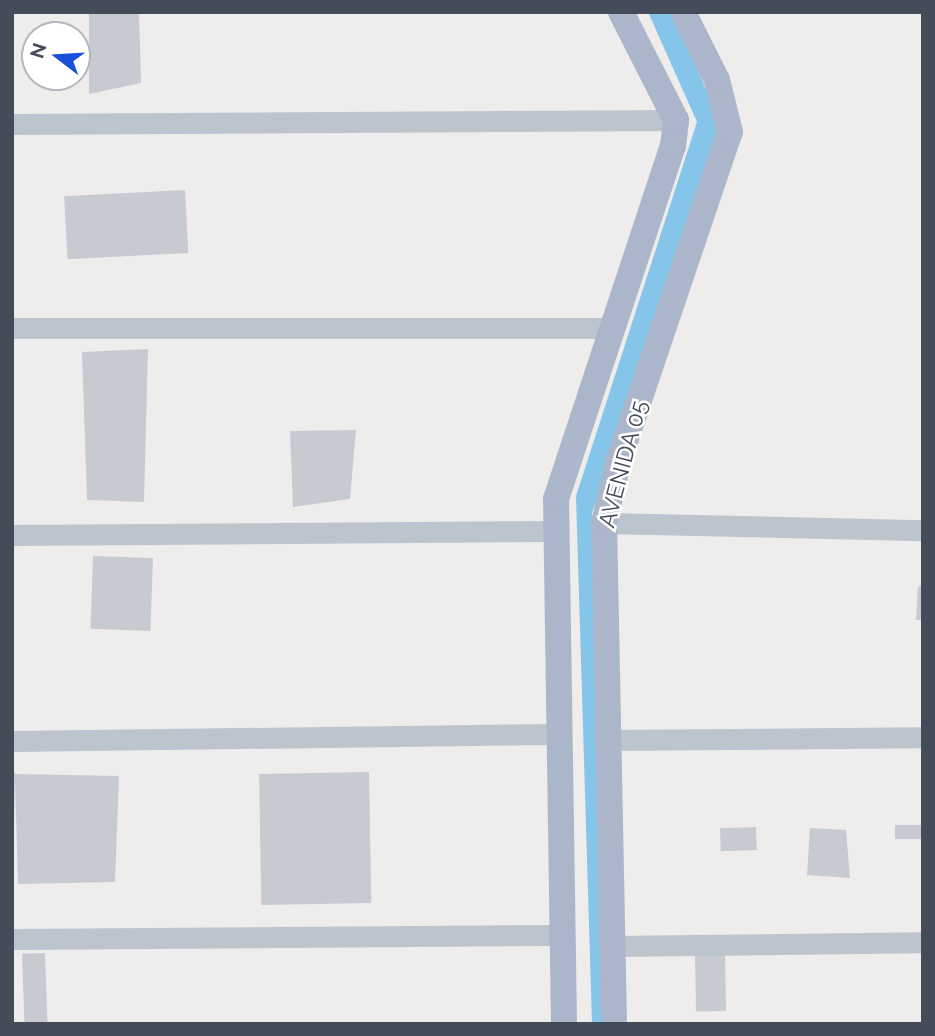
<!DOCTYPE html>
<html>
<head>
<meta charset="utf-8">
<style>
	body { margin:0 }
	#map { position:relative; width:935px; height:1036px; overflow:hidden; background:#efecec; font-family:Raleway,sans-serif }
	div>[style] { position:absolute }
	[style*='--x'] { left:calc(var(--x)*1px); top:calc(var(--y)*1px); width:calc(var(--w)*1px); rotate:calc(var(--a)*1deg) }
	.water>* { inset:0; background:#86c5ea }
	.building>* { inset:0; background:#c8cad2; transform-origin:0 0 }
	.path>* { height:3.5px; margin-top:-1.75px; transform-origin:0; background:repeating-linear-gradient(90deg,#72cbad 0 5px,transparent 0 8.5px) }
	.minor>* { height:21px; margin:-10.5px; padding:0 10.5px; transform-origin:10.5px; border-radius:10.5px; background:#bcc4ce }
	.major>* { height:26px; margin:-13px; padding:0 13px; transform-origin:13px; border-radius:13px; background:#abb6cb }
	span { translate:-50% -50%; white-space:nowrap; text-align:center; line-height:1.15; -webkit-text-stroke:5px #fff; paint-order:stroke }
	.street-label { font-size:23px; color:#444c59 }
	.frame { position:absolute; inset:0; border:14px solid #444c59; pointer-events:none }
	.north { position:absolute; left:21px; top:21px; width:70px; height:70px; box-sizing:border-box; background:#fff; border:2px solid #b4b7bd; border-radius:50%; rotate:287deg; font-size:19px; font-weight:700; line-height:28px; text-align:center; color:#444c59 }
	.north::after { content:''; display:block; margin:auto; width:24px; height:32px; background:#1a4fda; clip-path:polygon(50% 0,100% 100%,50% 72%,0 100%) }
</style>
</head>
<body>
<div id="map">
	<div class="water">
		<i style="clip-path:polygon(648px 12px,673px 12px,720px 122px,592px 513px,608px 1024px,592px 1024px,576px 496px,697px 122px)"></i>
	</div>
	<div class="building">
		<i style="clip-path:polygon(89px 12px,139px 12px,141px 83px,89px 94px)"></i>
		<i style="left:185px;top:190px;width:63px;height:121px;rotate:87deg"></i>
		<i style="clip-path:polygon(148px 349px,144px 502px,87px 500px,82px 352px)"></i>
		<i style="clip-path:polygon(356px 430px,350px 499px,293px 507px,290px 431px)"></i>
		<i style="left:153px;top:558px;width:73px;height:60px;rotate:92deg"></i>
		<i style="clip-path:polygon(918px 586px,923px 587px,923px 620px,916px 620px)"></i>
		<i style="clip-path:polygon(12px 761px,15px 774px,119px 776px,115px 882px,18px 884px,15px 782px,12px 919px)"></i>
		<i style="left:369px;top:772px;width:131px;height:110px;rotate:89deg"></i>
		<i style="left:923px;top:825px;width:14px;height:28px;rotate:90deg"></i>
		<i style="left:756px;top:827px;width:23px;height:36px;rotate:88deg"></i>
		<i style="clip-path:polygon(810px 828px,846px 830px,850px 878px,807px 875px)"></i>
		<i style="left:45px;top:953px;width:71px;height:23px;rotate:88deg"></i>
		<i style="left:725px;top:953px;width:58px;height:30px;rotate:89deg"></i>
	</div>
	<div class="path">
		<i style="--x:923;--y:12;--w:1;--a:90"></i>
	</div>
	<div class="minor">
		<i style="--x:12;--y:124;--w:664;--a:-0.35"></i>
		<i style="--x:12;--y:328;--w:598;--a:0"></i>
		<i style="--x:604;--y:523;--w:319;--a:1.3"></i>
		<i style="--x:12;--y:535;--w:540;--a:-0.42"></i>
		<i style="--x:607;--y:740;--w:316;--a:-0.5"></i>
		<i style="--x:12;--y:741;--w:543;--a:-0.74"></i>
		<i style="--x:12;--y:939;--w:548;--a:-0.42"></i>
		<i style="--x:611;--y:946;--w:312;--a:-0.7"></i>
	</div>
	<div class="major">
		<i style="--x:564;--y:1024;--w:525;--a:-90.87"></i>
		<i style="--x:556;--y:499;--w:372;--a:-71.7"></i>
		<i style="--x:673;--y:146;--w:26;--a:-83"></i>
		<i style="--x:676;--y:120;--w:121;--a:-117"></i>
		<i style="--x:614;--y:1024;--w:501;--a:-91.14"></i>
		<i style="--x:604;--y:523;--w:63;--a:-77.1"></i>
		<i style="--x:618;--y:462;--w:348;--a:-71.3"></i>
		<i style="--x:730;--y:132;--w:54;--a:-104"></i>
		<i style="--x:717;--y:80;--w:76;--a:-116.6"></i>
	</div>
	<div class="street-label">
		<span style="left:623px;top:464px;rotate:-75deg">AVENIDA 05</span>
	</div>
	<div class="frame"></div>
	<div class="north">N</div>
</div>
</body>
</html>
